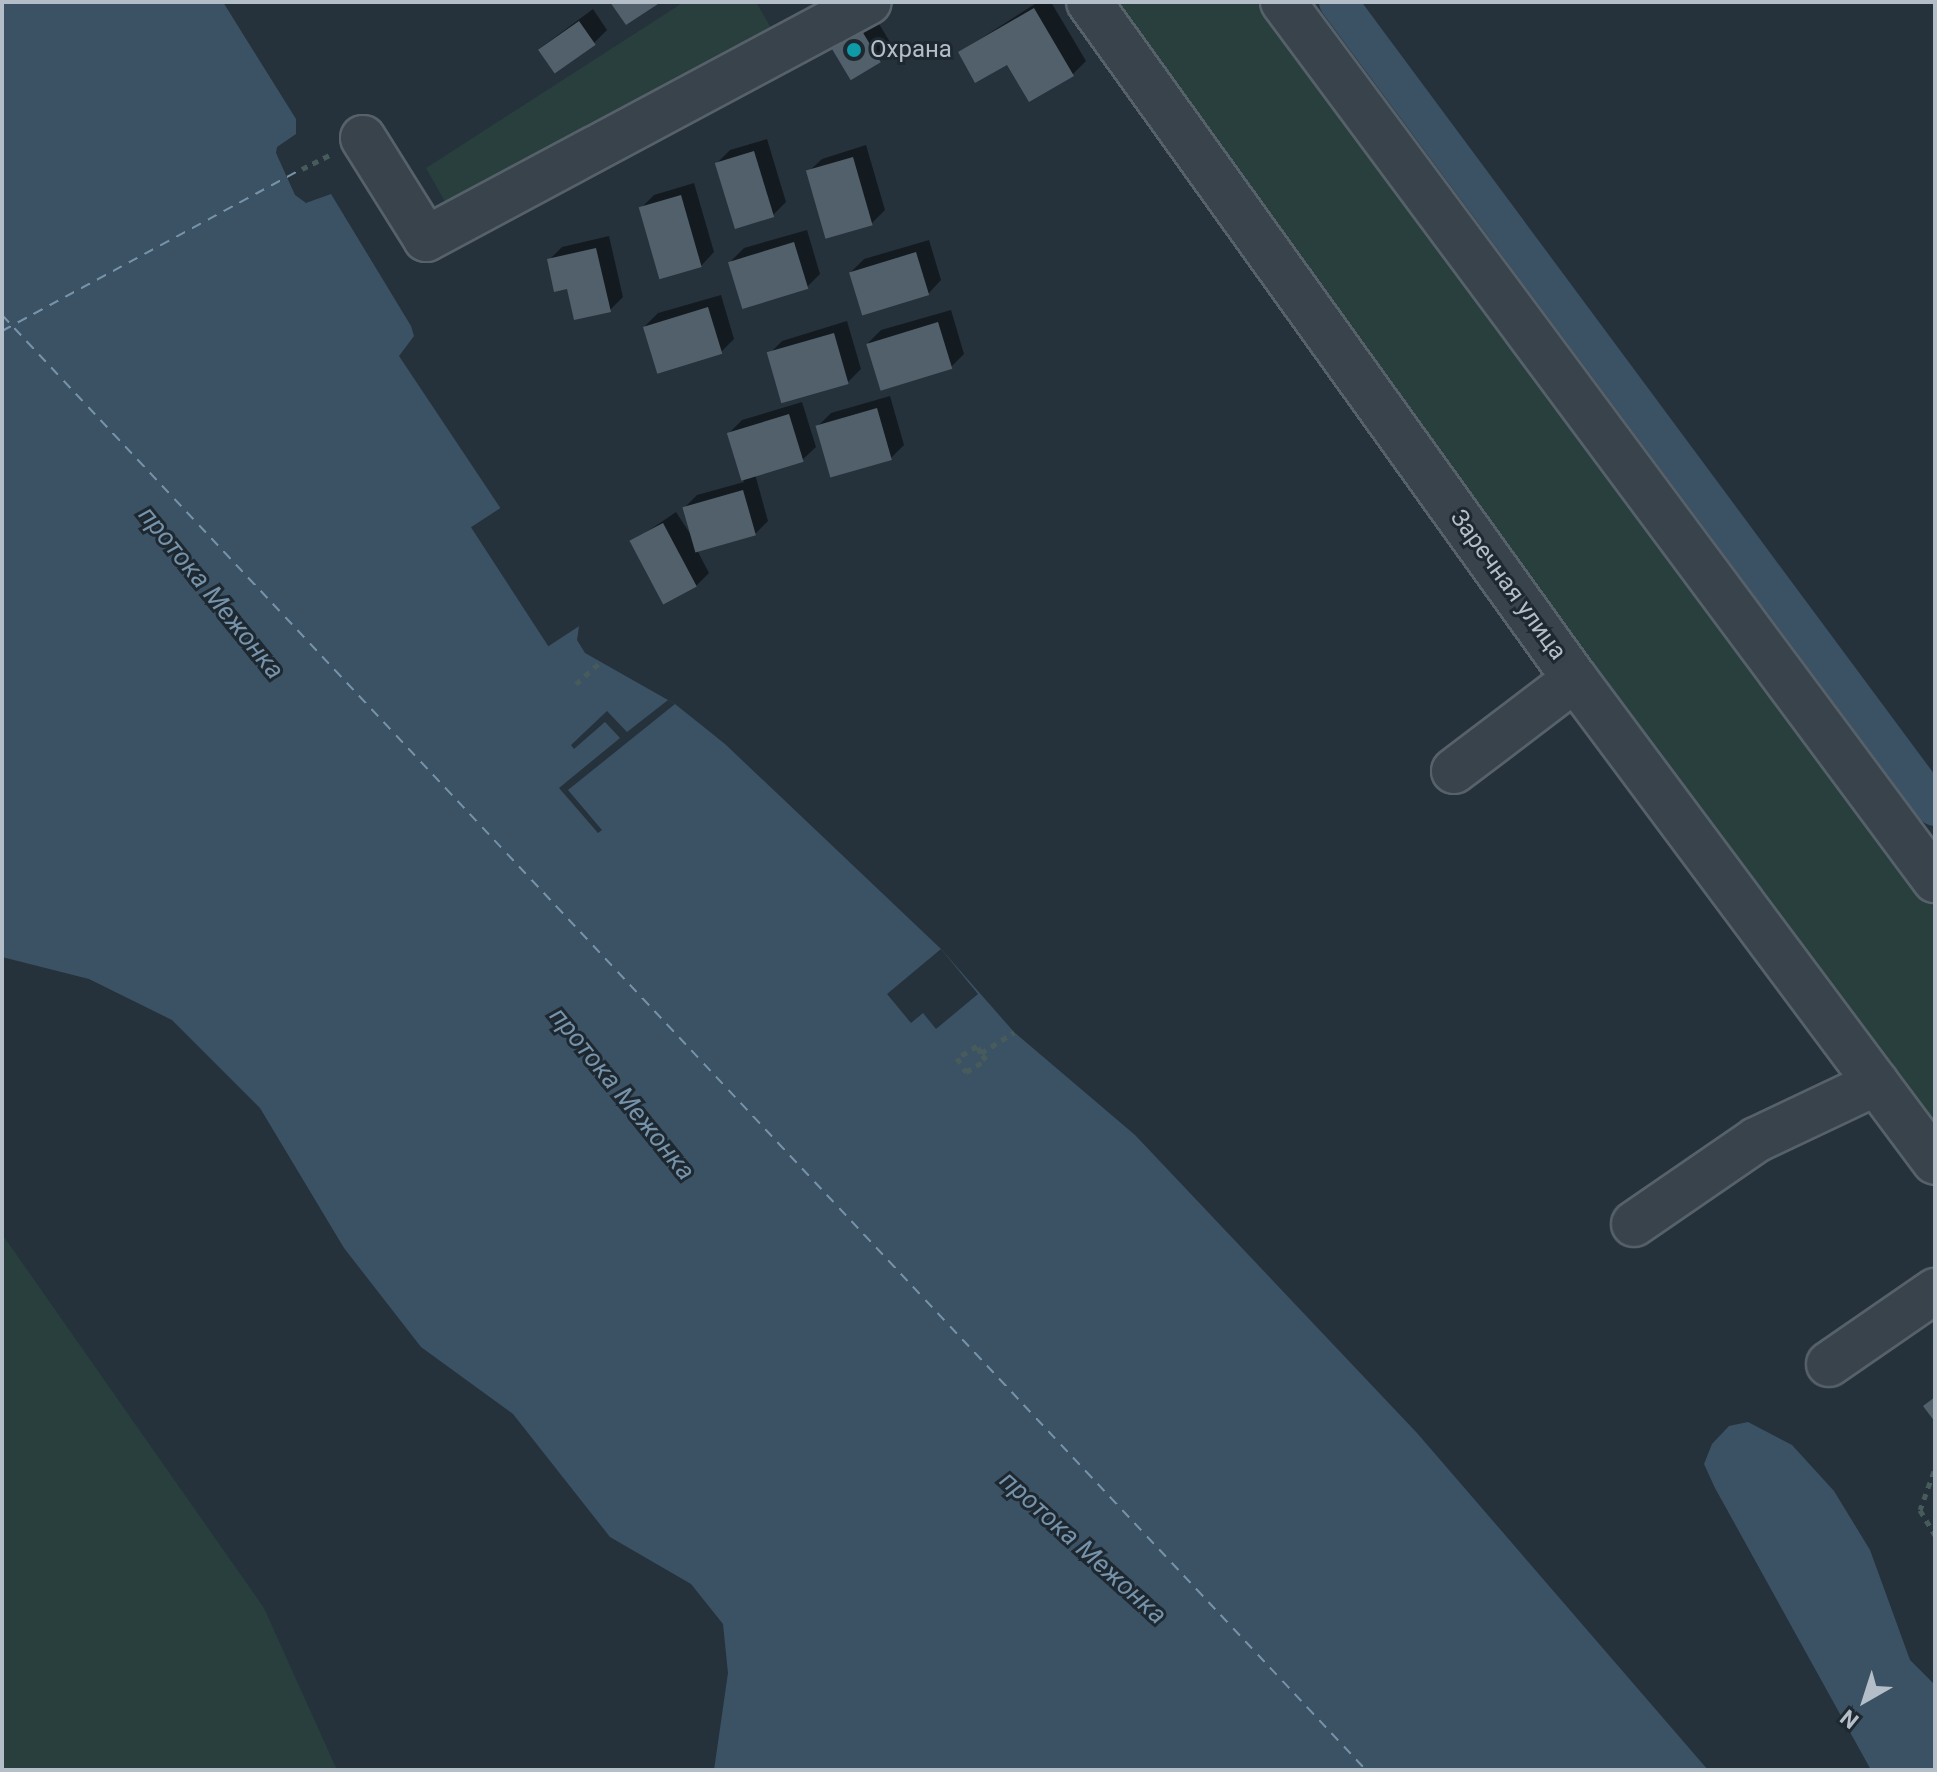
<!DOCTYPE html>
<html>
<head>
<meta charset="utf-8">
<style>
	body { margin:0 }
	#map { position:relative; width:1937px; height:1772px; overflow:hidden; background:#25323c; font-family:Roboto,sans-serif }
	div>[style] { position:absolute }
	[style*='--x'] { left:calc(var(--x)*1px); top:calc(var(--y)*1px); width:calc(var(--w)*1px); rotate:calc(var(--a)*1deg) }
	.green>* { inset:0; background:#283f3e }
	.water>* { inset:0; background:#3b5264 }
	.pier>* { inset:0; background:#25323c; transform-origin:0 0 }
	.shadow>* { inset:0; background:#0007 }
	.canal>* { height:38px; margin:-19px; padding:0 19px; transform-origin:19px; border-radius:19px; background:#3b5264 }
	.ferry>* { height:2px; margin-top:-1px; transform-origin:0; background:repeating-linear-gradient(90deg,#7693aa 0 10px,transparent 0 18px) }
	.building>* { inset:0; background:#52606c; transform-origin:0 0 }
	.path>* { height:5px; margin-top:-2.5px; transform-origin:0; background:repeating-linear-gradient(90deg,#475b5b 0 6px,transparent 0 12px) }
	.roads { filter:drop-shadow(2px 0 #57616a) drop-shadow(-2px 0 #57616a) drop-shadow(0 2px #57616a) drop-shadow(0 -2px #57616a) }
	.minor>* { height:44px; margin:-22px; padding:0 22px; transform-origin:22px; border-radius:22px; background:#38434c }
	.dots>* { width:22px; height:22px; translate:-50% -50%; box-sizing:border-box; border:4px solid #1e2831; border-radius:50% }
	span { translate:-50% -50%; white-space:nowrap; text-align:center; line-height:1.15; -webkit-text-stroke:6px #1e2831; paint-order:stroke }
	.poi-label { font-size:24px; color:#b4bec8 }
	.left { translate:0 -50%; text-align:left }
	.street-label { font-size:24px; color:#b4bec8 }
	.water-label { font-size:26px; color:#7693aa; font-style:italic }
	.frame { position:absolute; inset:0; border:4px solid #b4bec8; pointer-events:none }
	.north { position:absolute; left:1825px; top:1660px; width:80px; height:80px; -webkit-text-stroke:6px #1e2831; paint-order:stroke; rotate:219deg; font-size:22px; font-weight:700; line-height:32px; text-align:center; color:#b4bec8 }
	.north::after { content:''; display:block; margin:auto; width:28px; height:36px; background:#b4bec8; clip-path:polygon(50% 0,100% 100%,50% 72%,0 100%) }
</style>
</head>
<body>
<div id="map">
	<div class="green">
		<i style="clip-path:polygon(684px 2px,756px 2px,774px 33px,449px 209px,426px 168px)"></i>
		<i style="clip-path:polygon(1111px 2px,1263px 2px,1585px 448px,1935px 909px,1935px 1131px,1800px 955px)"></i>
		<i style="clip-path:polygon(2px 1234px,264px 1608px,337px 1770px,2px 1770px)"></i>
	</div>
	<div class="water">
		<i style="clip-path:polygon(2px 2px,223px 2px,296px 119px,296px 134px,277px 147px,276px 153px,295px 195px,306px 203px,331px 194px,411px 326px,414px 336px,399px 356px,579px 626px,577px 640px,585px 653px,675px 704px,725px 744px,941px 949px,1014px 1032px,1135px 1135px,1417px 1433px,1708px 1770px,714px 1770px,728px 1673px,723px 1624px,691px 1584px,610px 1537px,513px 1414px,421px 1347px,344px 1248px,260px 1108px,172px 1020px,89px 979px,2px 957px)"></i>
		<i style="clip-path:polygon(1748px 1422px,1792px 1445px,1834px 1491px,1870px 1550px,1910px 1660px,1935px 1685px,1935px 1770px,1871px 1770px,1715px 1488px,1704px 1464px,1712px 1444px,1729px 1426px)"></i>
	</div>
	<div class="pier">
		<i style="left:502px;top:507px;width:142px;height:37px;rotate:57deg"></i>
		<i style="clip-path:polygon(668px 700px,675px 704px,568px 790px,602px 830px,598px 833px,559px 788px,620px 738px,605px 722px,574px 749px,571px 745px,607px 711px,627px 732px)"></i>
		<i style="clip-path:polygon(941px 949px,978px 994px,936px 1029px,923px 1013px,911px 1023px,887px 994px)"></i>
	</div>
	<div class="shadow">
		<i style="clip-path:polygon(1038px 2px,1051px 2px,1086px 61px,1073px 74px,960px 52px)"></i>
		<i style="clip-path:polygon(593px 9px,607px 30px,594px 43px,539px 49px)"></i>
		<i style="clip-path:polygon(870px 9px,893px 47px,880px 60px,842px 26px)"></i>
		<i style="clip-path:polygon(767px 139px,786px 202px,773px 215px,717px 163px,730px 150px)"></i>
		<i style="clip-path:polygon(866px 145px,885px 210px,872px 223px,808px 172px,822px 159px)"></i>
		<i style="clip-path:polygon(694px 183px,714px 252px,701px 266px,641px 208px,654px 195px)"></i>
		<i style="clip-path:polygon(807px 230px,820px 274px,807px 287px,731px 261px,744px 248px)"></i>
		<i style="clip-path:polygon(609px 236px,623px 297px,610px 310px,569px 287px,549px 260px,562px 247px)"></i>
		<i style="clip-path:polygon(929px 240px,941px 280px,928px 294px,851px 272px,864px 259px)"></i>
		<i style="clip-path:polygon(721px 295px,734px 339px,721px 352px,645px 326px,658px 313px)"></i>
		<i style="clip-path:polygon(951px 310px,964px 354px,951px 367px,868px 343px,881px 330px)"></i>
		<i style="clip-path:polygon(847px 321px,861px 369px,848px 382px,769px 354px,782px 341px)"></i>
		<i style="clip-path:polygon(890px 396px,904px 445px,891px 458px,818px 426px,831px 413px)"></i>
		<i style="clip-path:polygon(802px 402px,816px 447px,802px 460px,755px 474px,768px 521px,755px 534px,697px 550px,709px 573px,696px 586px,632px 542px,676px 512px,693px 538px,684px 508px,697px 495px,744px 482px,729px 433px,742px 420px)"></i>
	</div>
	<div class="canal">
		<i style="--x:1338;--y:2;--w:1002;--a:53.44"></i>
	</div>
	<div class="ferry">
		<i style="--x:2;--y:315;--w:1994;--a:46.85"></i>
		<i style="--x:2;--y:331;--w:341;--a:-28.4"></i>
	</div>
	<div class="building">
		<i style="clip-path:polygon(610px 2px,661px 2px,626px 25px)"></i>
		<i style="clip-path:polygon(1034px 8px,1074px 76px,1029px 102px,1007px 65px,975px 83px,958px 52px)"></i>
		<i style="left:579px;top:21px;width:29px;height:50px;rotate:55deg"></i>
		<i style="left:856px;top:21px;width:48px;height:35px;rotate:59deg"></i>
		<i style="left:754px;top:151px;width:69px;height:41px;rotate:73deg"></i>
		<i style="left:853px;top:157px;width:71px;height:49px;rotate:74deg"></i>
		<i style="left:681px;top:195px;width:75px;height:44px;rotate:74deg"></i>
		<i style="left:794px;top:242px;width:49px;height:69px;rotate:73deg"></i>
		<i style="clip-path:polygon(596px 248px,611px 312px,574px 320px,567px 289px,554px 292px,547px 259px)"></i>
		<i style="left:916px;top:252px;width:45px;height:70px;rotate:73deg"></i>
		<i style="left:708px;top:307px;width:49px;height:68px;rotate:73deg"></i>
		<i style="left:938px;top:322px;width:49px;height:75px;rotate:73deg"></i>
		<i style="left:834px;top:333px;width:53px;height:70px;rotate:74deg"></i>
		<i style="left:877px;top:408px;width:54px;height:64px;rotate:74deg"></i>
		<i style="left:789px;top:414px;width:50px;height:65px;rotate:73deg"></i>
		<i style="left:743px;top:490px;width:47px;height:63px;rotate:74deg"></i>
		<i style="left:663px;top:523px;width:72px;height:38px;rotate:62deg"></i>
		<i style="clip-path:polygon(1935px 1397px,1935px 1422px,1923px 1406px)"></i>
	</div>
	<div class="path">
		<i style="--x:302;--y:169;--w:31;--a:-27"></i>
		<i style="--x:576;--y:684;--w:30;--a:-42"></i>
		<i style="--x:981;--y:1053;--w:8;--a:-120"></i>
		<i style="--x:977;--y:1046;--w:23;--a:149"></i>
		<i style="--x:957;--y:1058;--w:17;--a:57"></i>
		<i style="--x:966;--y:1072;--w:23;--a:-31"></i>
		<i style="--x:986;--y:1060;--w:9;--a:-126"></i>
		<i style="--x:981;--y:1053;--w:39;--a:-32"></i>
		<i style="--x:1934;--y:1471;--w:41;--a:109.7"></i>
		<i style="--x:1920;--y:1510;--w:29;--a:59"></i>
	</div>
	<div class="roads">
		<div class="minor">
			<i style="--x:1089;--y:2;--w:833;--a:54.33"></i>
			<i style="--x:1575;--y:679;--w:602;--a:53.3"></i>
			<i style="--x:1283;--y:2;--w:1094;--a:53.4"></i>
			<i style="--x:363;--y:138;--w:119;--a:58"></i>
			<i style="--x:426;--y:239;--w:502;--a:-28.15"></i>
			<i style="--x:1454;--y:771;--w:152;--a:-37.2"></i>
			<i style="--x:1634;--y:1224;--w:148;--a:-34.5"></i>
			<i style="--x:1756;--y:1140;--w:133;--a:-25.4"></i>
			<i style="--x:1829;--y:1364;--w:129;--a:-34.6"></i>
		</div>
	</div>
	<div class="dots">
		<i style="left:854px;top:50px;background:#0f9aa8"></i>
	</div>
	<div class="poi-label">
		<span class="left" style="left:870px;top:50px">Охрана</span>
	</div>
	<div class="street-label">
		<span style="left:1508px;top:585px;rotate:54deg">Заречная улица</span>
	</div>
	<div class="water-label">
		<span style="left:211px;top:593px;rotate:51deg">протока Межонка</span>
		<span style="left:622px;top:1094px;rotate:51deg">протока Межонка</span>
		<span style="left:1083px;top:1548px;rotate:42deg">протока Межонка</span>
	</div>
	<div class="frame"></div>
	<div class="north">N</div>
</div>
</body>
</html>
